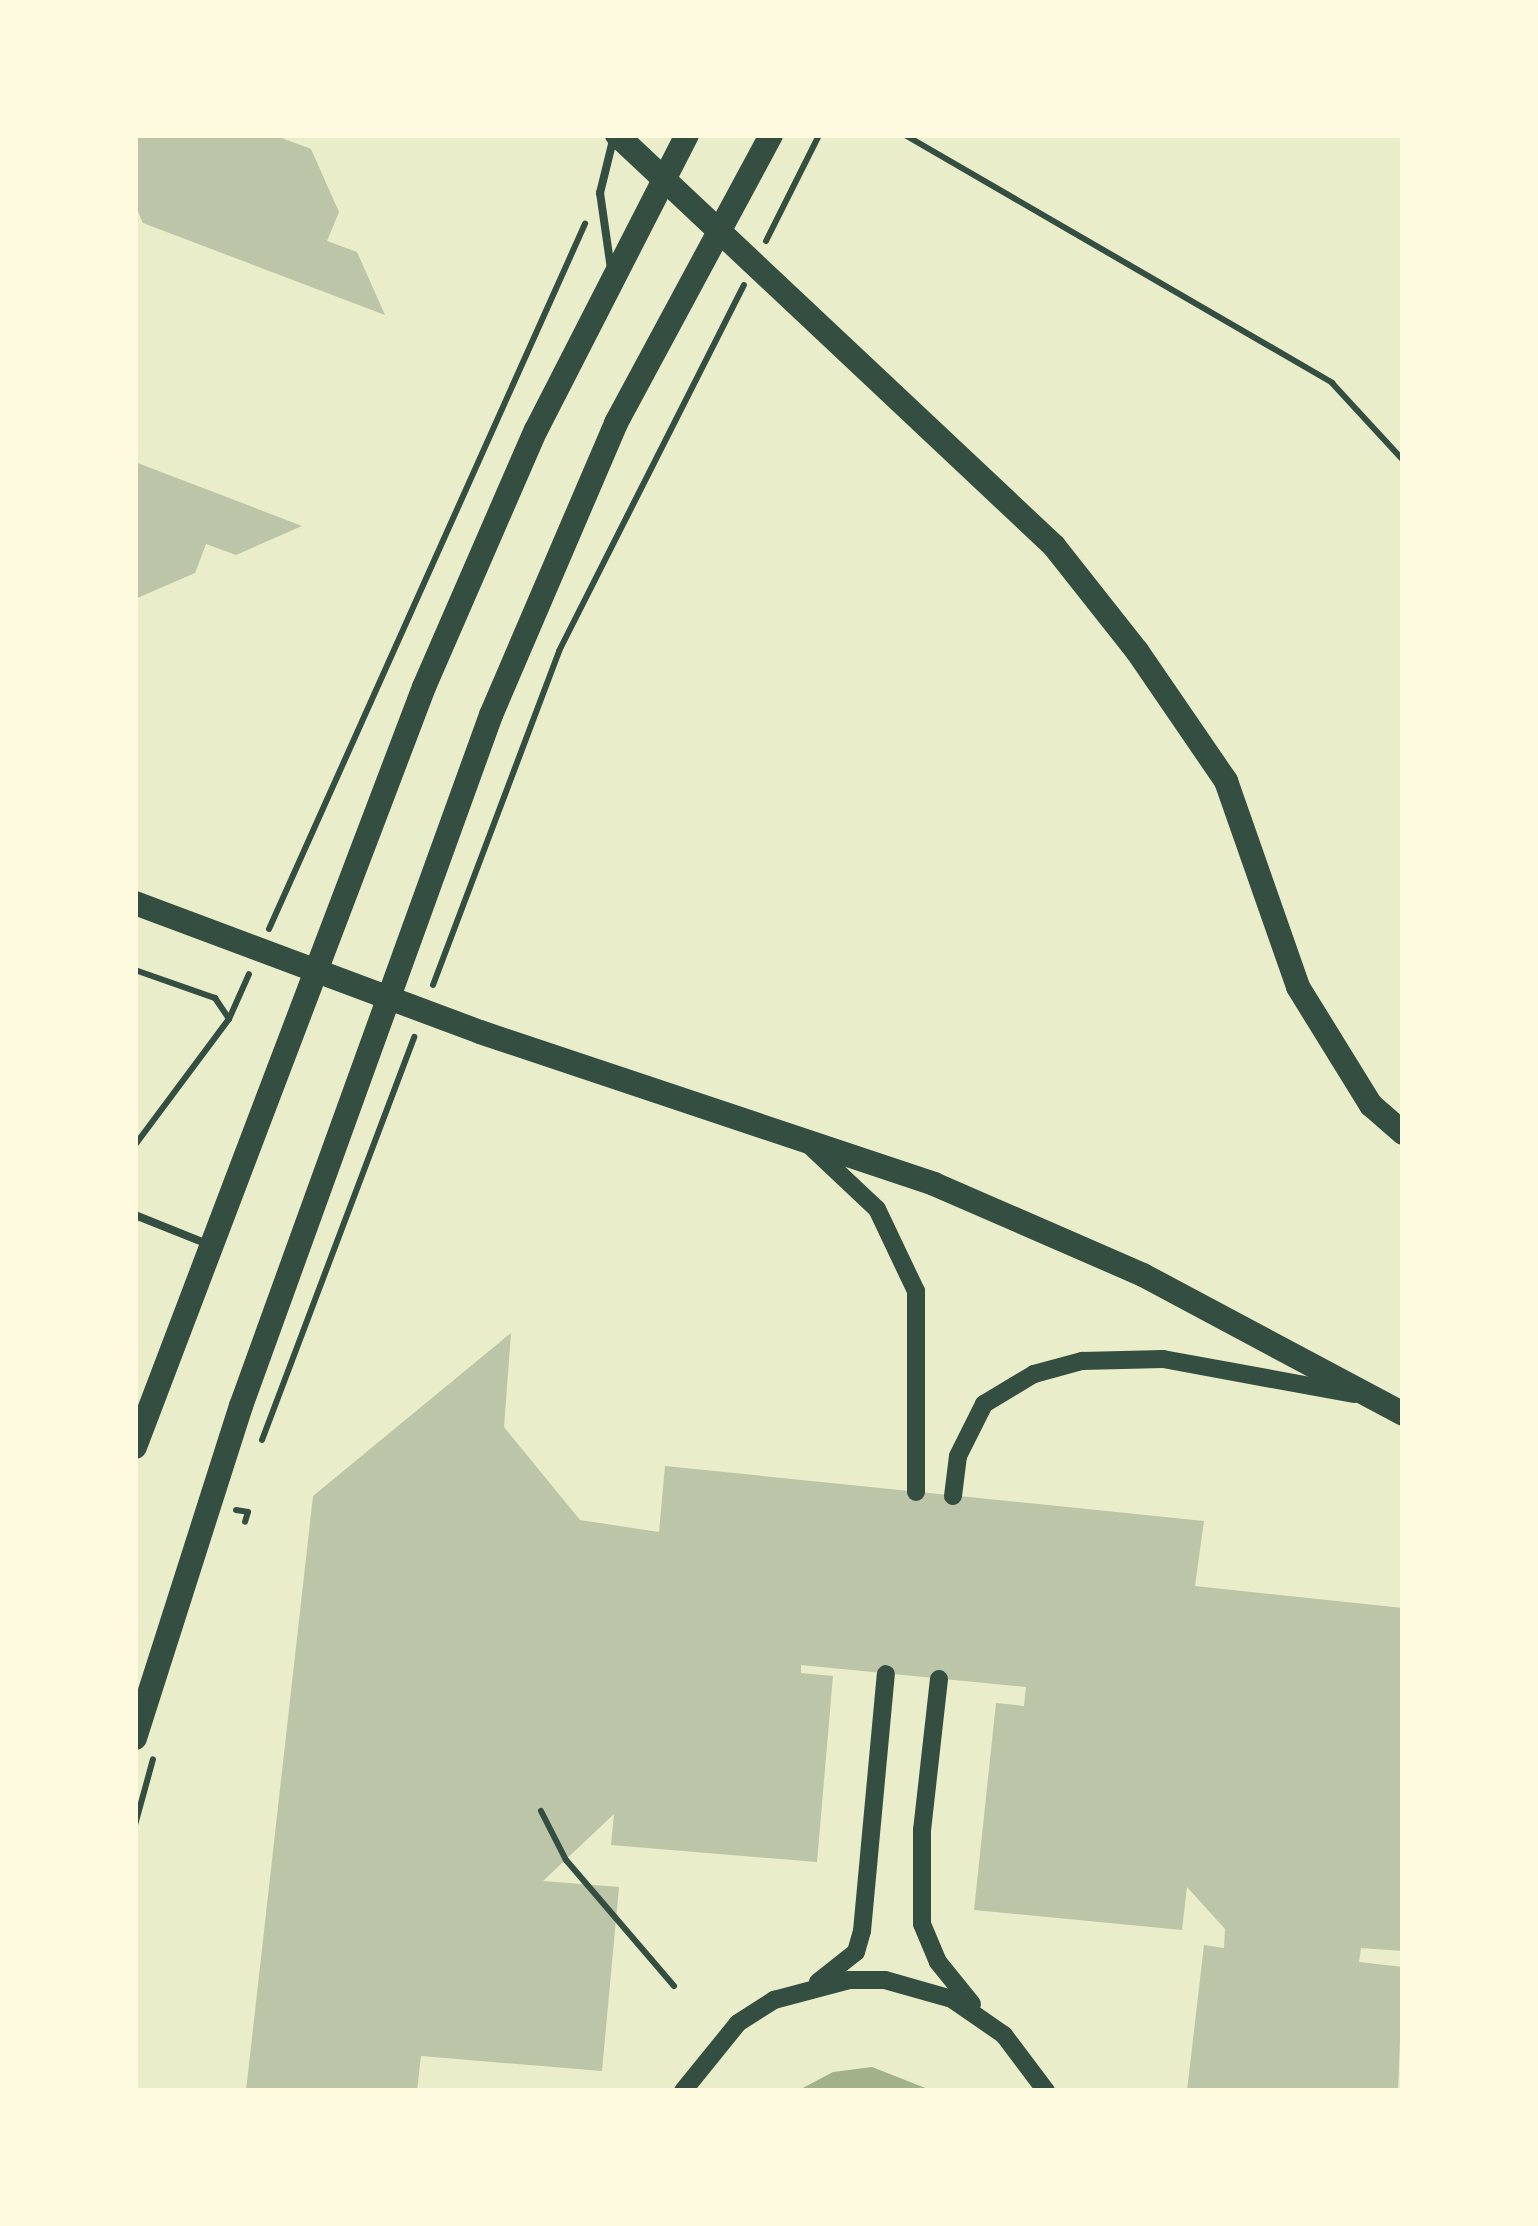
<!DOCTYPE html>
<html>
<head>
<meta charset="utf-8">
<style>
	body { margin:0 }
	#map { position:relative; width:1538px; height:2226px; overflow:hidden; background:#e9edc9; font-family:"Noto Sans",sans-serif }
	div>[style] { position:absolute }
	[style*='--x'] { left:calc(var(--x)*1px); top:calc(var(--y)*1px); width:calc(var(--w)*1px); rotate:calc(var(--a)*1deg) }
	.water>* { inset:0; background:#a3b18a }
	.building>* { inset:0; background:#bcc5a7 }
	.path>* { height:6px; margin:-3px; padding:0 3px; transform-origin:3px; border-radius:3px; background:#344e41 }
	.service>* { height:8px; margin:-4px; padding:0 4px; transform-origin:4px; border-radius:4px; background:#344e41 }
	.tertiary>* { height:18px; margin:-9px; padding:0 9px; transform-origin:9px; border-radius:9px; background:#344e41 }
	.trunk>* { height:24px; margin:-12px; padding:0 12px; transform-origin:12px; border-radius:12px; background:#344e41 }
	span { translate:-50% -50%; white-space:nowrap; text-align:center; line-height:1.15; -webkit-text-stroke:12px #fefae0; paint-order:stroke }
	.frame { position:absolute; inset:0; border:138px solid #fefae0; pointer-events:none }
</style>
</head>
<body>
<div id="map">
	<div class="water">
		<i style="clip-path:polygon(872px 2067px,933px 2091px,797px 2091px,833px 2072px)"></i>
	</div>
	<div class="building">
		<i style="clip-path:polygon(135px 135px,274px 135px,311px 149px,339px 212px,327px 241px,357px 252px,385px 315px,143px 223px,135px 205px)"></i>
		<i style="clip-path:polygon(135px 462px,302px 526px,236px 555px,206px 544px,195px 573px,135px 599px)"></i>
		<i style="clip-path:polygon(511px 1333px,504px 1427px,580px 1520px,659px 1532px,665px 1466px,1204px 1521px,1195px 1586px,1403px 1608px,1403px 1951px,1361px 1948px,1359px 1962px,1403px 1967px,1398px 2091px,1187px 2091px,1204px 1945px,1224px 1948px,1225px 1929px,1187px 1887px,1182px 1930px,974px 1910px,996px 1703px,1024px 1706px,1026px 1687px,801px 1665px,801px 1673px,833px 1676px,817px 1862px,611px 1845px,614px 1814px,543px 1881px,619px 1887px,602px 2071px,421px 2056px,417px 2091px,246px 2091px,313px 1496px)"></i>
	</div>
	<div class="path">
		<i style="--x:905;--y:135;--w:494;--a:30.1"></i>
		<i style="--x:1332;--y:383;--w:105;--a:47.3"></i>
		<i style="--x:766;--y:241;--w:119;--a:-63.4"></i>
		<i style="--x:135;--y:861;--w:3;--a:90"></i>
		<i style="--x:269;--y:929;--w:773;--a:-65.86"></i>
		<i style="--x:135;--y:970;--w:85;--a:19.3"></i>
		<i style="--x:215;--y:998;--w:25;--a:56"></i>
		<i style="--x:433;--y:985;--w:357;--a:-69.3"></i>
		<i style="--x:559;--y:651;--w:410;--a:-63.2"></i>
		<i style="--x:135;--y:1145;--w:157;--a:-53.3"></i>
		<i style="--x:229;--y:1019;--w:49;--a:-66"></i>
		<i style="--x:262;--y:1440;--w:431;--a:-69.3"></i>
		<i style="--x:236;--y:1510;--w:12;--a:9"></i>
		<i style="--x:248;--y:1512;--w:10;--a:107"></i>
		<i style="--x:541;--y:1811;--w:55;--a:63"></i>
		<i style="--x:566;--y:1860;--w:166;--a:49.4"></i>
		<i style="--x:135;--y:1825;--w:68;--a:-74.7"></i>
	</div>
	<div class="service">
		<i style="--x:611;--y:269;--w:77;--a:-98.2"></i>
		<i style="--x:600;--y:193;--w:59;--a:-76.2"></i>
		<i style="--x:135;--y:1215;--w:75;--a:21.8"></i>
	</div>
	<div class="tertiary">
		<i style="--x:809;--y:1145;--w:93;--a:43.3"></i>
		<i style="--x:877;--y:1209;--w:91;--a:64.6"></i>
		<i style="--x:916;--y:1291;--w:201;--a:90"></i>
		<i style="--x:953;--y:1496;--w:40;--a:-82.9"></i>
		<i style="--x:958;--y:1456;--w:58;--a:-63.4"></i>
		<i style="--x:984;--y:1404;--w:58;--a:-31"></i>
		<i style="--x:1034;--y:1374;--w:50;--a:-15.2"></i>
		<i style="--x:1082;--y:1361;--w:81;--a:-1.4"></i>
		<i style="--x:1163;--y:1359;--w:194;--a:10.4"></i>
		<i style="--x:939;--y:1679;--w:152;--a:96.4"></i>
		<i style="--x:922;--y:1830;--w:94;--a:90"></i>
		<i style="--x:922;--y:1924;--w:41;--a:67.2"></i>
		<i style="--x:938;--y:1962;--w:54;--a:51"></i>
		<i style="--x:818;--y:1982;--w:48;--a:-38.3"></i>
		<i style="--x:856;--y:1952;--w:22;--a:-74"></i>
		<i style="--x:862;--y:1931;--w:258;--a:-84.7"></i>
		<i style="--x:683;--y:2091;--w:87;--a:-51"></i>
		<i style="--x:738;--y:2023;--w:43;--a:-32.6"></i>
		<i style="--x:774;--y:2000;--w:78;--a:-14.9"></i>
		<i style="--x:849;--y:1980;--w:36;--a:0"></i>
		<i style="--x:885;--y:1980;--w:70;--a:15.8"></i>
		<i style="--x:952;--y:1999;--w:63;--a:34.7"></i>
		<i style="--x:1004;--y:2035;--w:70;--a:53.1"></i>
	</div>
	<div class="trunk">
		<i style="--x:617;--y:135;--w:600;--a:43.24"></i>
		<i style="--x:1054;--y:546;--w:134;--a:51.7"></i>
		<i style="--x:1137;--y:651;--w:158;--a:55.6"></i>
		<i style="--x:1226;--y:781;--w:218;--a:70.7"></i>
		<i style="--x:1298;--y:987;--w:139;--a:58.3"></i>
		<i style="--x:1371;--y:1105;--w:43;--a:41.2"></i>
		<i style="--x:135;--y:903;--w:368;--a:20.5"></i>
		<i style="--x:480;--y:1032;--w:479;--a:18.5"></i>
		<i style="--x:934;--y:1184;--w:228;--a:23.5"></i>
		<i style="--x:1143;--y:1275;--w:295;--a:28.1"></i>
		<i style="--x:135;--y:1447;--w:813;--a:-69.18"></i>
		<i style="--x:424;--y:687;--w:280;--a:-66.5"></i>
		<i style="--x:536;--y:430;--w:331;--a:-62.9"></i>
		<i style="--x:135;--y:1738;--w:349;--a:-72.3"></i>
		<i style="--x:241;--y:1406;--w:735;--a:-70.11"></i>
		<i style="--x:491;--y:715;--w:318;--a:-66.8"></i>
		<i style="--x:616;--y:423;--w:327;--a:-61.7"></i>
	</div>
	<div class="frame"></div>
</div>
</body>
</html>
